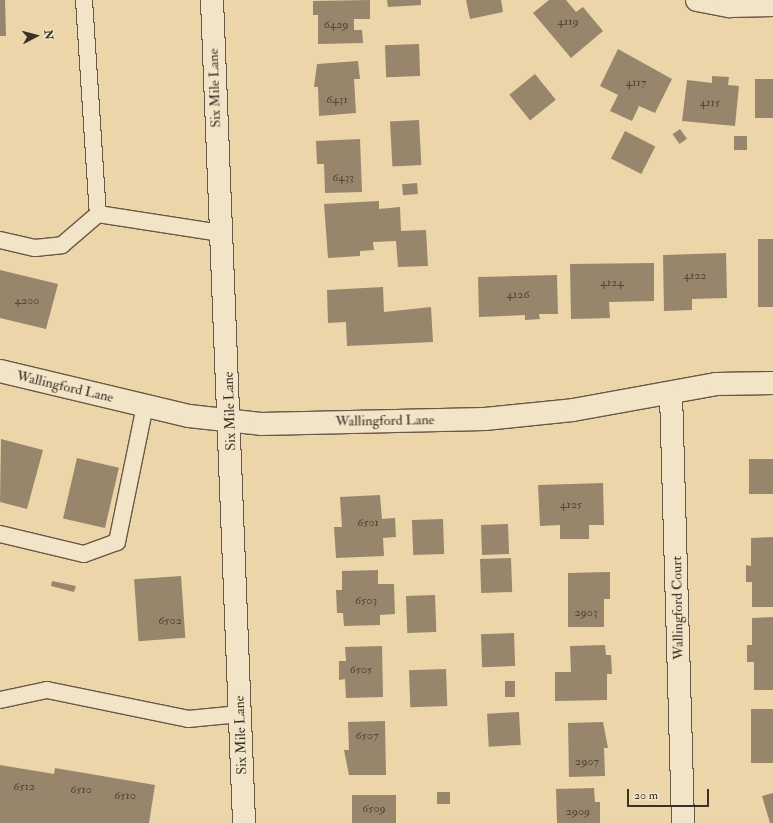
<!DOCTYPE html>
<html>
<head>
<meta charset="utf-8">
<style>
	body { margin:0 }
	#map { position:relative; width:773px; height:823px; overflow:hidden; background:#ebd5a9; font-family:"IM FELL Double Pica",serif }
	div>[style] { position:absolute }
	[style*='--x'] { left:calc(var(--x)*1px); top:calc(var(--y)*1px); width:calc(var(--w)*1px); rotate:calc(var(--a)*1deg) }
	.building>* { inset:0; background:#97866b; transform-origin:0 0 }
	.roads { filter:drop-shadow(1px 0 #675948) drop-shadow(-1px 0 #675948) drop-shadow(0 1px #675948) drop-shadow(0 -1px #675948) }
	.lane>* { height:16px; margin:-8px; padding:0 8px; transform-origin:8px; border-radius:8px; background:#f2e4c7 }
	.street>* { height:22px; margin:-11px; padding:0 11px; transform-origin:11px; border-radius:11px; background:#f2e4c7 }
	.secondary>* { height:22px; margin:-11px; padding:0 11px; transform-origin:11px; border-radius:11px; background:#f2e4c7 }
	span { translate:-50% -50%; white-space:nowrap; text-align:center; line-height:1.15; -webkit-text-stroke:4px #f2e4c7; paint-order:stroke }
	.number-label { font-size:12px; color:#524639 }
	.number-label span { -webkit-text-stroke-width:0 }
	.street-label { font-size:14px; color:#3b3028 }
	.north { position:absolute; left:16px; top:16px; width:40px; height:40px; -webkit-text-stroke:3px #f2e4c7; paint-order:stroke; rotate:84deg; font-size:11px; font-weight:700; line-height:16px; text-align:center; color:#3b3028 }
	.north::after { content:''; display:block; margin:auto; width:14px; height:18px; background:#3b3028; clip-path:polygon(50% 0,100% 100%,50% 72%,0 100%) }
	.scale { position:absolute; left:627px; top:789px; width:82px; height:18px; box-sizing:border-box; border:2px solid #3b3028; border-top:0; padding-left:5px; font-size:12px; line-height:14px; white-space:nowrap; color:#3b3028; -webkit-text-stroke:3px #f2e4c7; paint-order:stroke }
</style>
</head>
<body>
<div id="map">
	<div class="building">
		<i style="clip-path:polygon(0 0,5px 0,6px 36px,0 36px)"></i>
		<i style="clip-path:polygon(370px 0,370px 19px,354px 19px,354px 30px,362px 30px,363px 43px,318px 44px,318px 15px,313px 15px,313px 1px)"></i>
		<i style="clip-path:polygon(387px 0,421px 0,421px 5px,388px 7px)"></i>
		<i style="clip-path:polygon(466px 0,501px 0,503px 12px,470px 19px)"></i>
		<i style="clip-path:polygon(549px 0,566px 0,576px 12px,583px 7px,603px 31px,571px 58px,533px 13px)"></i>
		<i style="left:419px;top:44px;width:32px;height:34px;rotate:88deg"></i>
		<i style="clip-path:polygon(618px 49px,672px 79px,655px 113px,639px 106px,632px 121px,610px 111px,618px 95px,600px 86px)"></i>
		<i style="clip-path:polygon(358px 61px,360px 79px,354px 79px,356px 113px,319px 116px,318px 87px,314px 87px,317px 64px)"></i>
		<i style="left:535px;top:74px;width:33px;height:33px;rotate:51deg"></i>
		<i style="clip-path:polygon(712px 76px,729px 77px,728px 85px,739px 86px,735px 126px,682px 121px,687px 80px,712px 83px)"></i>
		<i style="left:773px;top:79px;width:39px;height:18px;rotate:90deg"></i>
		<i style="left:419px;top:120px;width:45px;height:29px;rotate:87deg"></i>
		<i style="left:680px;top:129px;width:12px;height:9px;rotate:55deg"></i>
		<i style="left:625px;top:131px;width:34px;height:31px;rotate:27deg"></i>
		<i style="left:734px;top:136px;width:13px;height:14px"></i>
		<i style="clip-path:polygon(360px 139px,362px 192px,325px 193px,324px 164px,317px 164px,316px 141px)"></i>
		<i style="left:417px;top:183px;width:11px;height:15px;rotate:85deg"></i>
		<i style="clip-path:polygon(379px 201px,379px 209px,400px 207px,401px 231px,426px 230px,428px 266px,398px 267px,396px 241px,373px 242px,374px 250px,360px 251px,360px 256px,328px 258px,324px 204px)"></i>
		<i style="left:758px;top:239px;width:15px;height:68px"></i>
		<i style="clip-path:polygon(726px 253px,727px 298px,692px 299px,692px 310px,664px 311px,663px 255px)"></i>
		<i style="clip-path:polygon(654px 263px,654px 301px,609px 302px,610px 318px,571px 319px,570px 264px)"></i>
		<i style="clip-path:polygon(0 270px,58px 284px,46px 329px,0 318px)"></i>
		<i style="clip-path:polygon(557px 275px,558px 314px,539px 314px,540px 319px,525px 320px,525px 315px,479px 317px,478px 277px)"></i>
		<i style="clip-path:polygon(383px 287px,384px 312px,431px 307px,433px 342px,347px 346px,346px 322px,328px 323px,327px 290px)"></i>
		<i style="clip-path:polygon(1px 439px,43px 450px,27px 509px,0 502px)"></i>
		<i style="left:77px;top:458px;width:43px;height:62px;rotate:13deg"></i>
		<i style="left:773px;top:459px;width:35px;height:24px;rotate:90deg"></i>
		<i style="clip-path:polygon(603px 483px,604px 525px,589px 525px,589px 539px,560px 539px,560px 525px,540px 526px,538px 485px)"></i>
		<i style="clip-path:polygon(380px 495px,382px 519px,395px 518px,396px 537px,383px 538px,384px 556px,336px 558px,334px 527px,342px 527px,340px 497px)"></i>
		<i style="left:443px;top:519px;width:35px;height:31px;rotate:88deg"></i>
		<i style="left:508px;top:524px;width:30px;height:27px;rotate:88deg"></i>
		<i style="clip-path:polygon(773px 537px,773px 607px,752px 607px,752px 582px,746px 582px,746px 565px,751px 566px,751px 538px)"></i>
		<i style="left:511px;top:558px;width:34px;height:31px;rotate:88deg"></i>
		<i style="clip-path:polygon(378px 570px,378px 584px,394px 584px,395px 614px,380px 615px,380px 625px,344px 626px,343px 613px,337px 613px,336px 590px,342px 590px,342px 571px)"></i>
		<i style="clip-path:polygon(610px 572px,610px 599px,604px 599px,604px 627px,568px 627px,568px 573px)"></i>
		<i style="left:181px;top:576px;width:62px;height:47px;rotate:86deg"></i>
		<i style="clip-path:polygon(52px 581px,76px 586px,74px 592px,51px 586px)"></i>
		<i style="left:435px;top:595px;width:37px;height:29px;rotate:88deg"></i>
		<i style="clip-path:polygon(773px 617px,773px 690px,754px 690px,754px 662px,747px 662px,747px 645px,752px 645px,752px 618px)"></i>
		<i style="left:514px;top:633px;width:33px;height:33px;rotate:88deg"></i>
		<i style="clip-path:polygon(605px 645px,606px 655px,611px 655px,612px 674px,607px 674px,607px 700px,555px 701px,555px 672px,571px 672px,570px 646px)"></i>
		<i style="clip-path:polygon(382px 646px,383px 697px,346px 698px,345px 679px,339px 680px,339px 661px,346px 661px,345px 647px)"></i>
		<i style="left:446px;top:669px;width:37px;height:37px;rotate:88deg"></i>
		<i style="left:505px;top:681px;width:10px;height:16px"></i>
		<i style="left:751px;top:709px;width:22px;height:54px"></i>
		<i style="left:519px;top:712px;width:33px;height:32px;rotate:87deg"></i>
		<i style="clip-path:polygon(385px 721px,386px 775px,349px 775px,344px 750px,349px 750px,348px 722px)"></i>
		<i style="clip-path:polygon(603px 722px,608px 748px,604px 748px,605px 776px,569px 777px,568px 723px)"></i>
		<i style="clip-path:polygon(0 765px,54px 774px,55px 768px,155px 785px,149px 823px,0 823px)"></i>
		<i style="clip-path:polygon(594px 788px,595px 802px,600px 802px,600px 823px,557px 823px,556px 789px)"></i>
		<i style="left:437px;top:792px;width:13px;height:12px"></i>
		<i style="clip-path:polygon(773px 793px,773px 823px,770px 823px,762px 796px)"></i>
		<i style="left:396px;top:795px;width:28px;height:44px;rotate:90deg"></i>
	</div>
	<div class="roads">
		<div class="lane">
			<i style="--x:84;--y:0;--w:214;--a:86.3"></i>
			<i style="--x:98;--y:214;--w:124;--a:8.8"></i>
			<i style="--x:0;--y:240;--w:36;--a:13"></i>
			<i style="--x:35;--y:248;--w:27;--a:-6"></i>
			<i style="--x:62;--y:245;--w:48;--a:-40.7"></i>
			<i style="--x:0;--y:534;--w:86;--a:13.4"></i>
			<i style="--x:84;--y:554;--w:35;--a:-20"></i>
			<i style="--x:117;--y:542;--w:139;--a:-78.4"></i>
			<i style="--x:0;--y:700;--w:48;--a:-12"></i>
			<i style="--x:47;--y:690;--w:144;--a:11.6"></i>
			<i style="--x:188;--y:719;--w:52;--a:-5.5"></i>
		</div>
		<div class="street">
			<i style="--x:697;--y:0;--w:33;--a:11"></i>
			<i style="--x:729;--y:6;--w:44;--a:-1.3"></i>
			<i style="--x:0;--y:371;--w:194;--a:13.4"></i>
			<i style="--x:189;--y:416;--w:72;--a:6.3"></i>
			<i style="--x:261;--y:424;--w:224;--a:-1.3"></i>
			<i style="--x:485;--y:419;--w:88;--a:-5.8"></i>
			<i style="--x:573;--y:410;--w:145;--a:-10.3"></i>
			<i style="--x:716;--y:384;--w:57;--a:-1"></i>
			<i style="--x:671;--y:393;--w:430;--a:88.4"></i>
		</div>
		<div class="secondary">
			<i style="--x:212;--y:0;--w:824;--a:87.77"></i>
		</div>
	</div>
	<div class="number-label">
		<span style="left:568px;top:22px">4119</span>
		<span style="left:336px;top:25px">6429</span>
		<span style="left:636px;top:83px">4117</span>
		<span style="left:337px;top:100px">6431</span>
		<span style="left:710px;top:103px">4115</span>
		<span style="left:343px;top:178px">6433</span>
		<span style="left:695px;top:276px">4122</span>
		<span style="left:612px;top:283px">4124</span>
		<span style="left:518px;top:295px">4126</span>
		<span style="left:27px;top:301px">4200</span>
		<span style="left:571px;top:505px">4125</span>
		<span style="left:368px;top:523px">6501</span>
		<span style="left:366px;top:601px">6503</span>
		<span style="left:586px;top:613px">2903</span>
		<span style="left:170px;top:621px">6502</span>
		<span style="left:361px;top:670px">6505</span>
		<span style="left:367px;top:736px">6507</span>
		<span style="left:587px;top:762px">2907</span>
		<span style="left:24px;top:787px">6512</span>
		<span style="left:81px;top:790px">6510</span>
		<span style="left:125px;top:796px">6510</span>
		<span style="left:374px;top:809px">6509</span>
		<span style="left:578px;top:812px">2909</span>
	</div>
	<div class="street-label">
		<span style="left:215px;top:88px;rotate:-92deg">Six Mile Lane</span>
		<span style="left:65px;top:387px;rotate:13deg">Wallingford Lane</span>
		<span style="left:230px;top:411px;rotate:-92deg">Six Mile Lane</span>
		<span style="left:385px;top:421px;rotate:-1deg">Wallingford Lane</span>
		<span style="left:678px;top:608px;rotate:-91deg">Wallingford Court</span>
		<span style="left:241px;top:735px;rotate:-92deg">Six Mile Lane</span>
	</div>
	<div class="north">N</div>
	<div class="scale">20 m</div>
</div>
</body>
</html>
